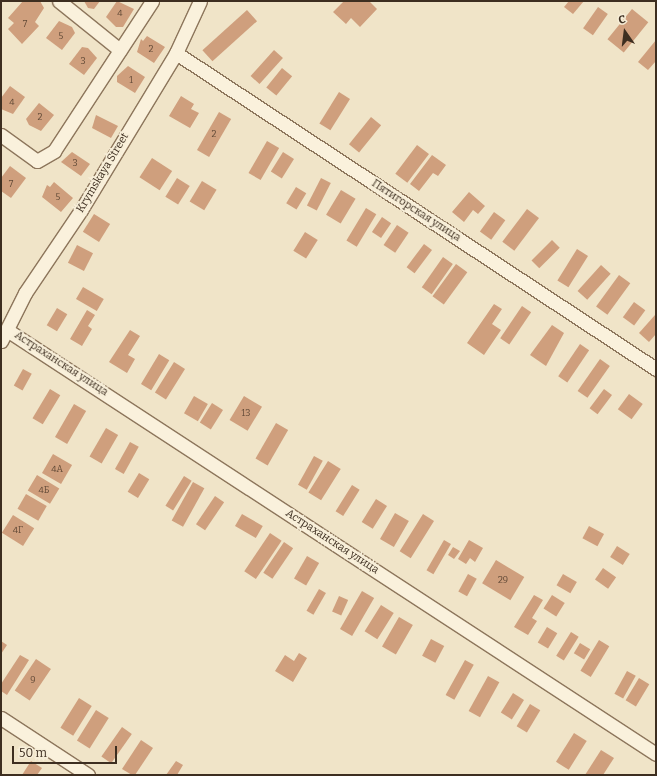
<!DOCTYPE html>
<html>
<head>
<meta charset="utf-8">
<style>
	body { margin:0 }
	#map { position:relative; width:657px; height:776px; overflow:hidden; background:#f0e4c8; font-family:Bitter,serif }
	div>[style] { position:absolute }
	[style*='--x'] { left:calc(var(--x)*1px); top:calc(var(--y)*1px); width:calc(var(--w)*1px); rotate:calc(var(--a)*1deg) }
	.building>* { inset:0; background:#cf9f7d; transform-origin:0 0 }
	.roads { filter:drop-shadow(1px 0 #8d765c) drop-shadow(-1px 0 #8d765c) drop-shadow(0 1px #8d765c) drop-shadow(0 -1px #8d765c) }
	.minor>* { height:13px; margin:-6.5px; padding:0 6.5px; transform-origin:6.5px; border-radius:6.5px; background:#faf1dc }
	span { translate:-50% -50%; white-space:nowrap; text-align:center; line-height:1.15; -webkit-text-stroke:3.5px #f7eed8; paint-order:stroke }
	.number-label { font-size:9px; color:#624a37 }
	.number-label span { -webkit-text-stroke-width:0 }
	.street-label { font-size:11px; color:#3d2e20 }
	.frame { position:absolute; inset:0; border:2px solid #3d2e20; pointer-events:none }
	.north { position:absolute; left:605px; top:12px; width:40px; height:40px; -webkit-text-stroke:3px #f7eed8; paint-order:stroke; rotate:346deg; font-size:11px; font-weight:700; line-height:16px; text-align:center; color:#3d2e20 }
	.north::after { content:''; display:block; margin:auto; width:14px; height:18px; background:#3d2e20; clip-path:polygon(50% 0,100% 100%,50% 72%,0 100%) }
	.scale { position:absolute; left:12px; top:746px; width:105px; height:18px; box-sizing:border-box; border:2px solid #3d2e20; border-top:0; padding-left:5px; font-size:12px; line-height:14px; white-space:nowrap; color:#3d2e20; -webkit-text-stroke:3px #f7eed8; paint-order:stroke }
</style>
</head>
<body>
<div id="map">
	<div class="building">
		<i style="clip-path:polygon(23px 1px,40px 1px,44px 8px,35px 22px,39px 26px,22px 44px,8px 29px,14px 23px,8px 18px)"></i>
		<i style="clip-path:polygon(84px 1px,100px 1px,94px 9px,88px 8px)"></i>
		<i style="clip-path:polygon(117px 1px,134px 9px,123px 27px,116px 27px,106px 17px)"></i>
		<i style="clip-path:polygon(344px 1px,369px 1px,377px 9px,360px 27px,351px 18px,346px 24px,333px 12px)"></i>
		<i style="clip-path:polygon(569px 1px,584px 1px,573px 14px,564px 7px)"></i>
		<i style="left:598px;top:7px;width:12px;height:26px;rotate:35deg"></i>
		<i style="left:632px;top:9px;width:21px;height:39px;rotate:39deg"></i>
		<i style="left:247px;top:10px;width:15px;height:60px;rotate:48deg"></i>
		<i style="clip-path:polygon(59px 21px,72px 27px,75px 33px,62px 50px,46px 38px)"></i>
		<i style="clip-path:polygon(147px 36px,165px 47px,154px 63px,137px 52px,141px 39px,143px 41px)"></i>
		<i style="clip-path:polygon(656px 40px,656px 61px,648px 70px,638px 62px)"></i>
		<i style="clip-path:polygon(82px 47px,88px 48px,97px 58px,84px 75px,69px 64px)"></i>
		<i style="left:274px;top:50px;width:12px;height:35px;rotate:42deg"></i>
		<i style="clip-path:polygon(128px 66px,145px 77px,135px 93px,117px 82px,117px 76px)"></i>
		<i style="left:282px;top:68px;width:13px;height:25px;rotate:39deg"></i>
		<i style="clip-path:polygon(10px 86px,25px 97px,13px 114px,1px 109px,1px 98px)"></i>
		<i style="left:339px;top:92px;width:13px;height:37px;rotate:32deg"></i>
		<i style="clip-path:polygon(181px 96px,194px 104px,191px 109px,199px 113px,190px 128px,169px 116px)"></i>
		<i style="clip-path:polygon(39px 103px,54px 115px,41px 131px,29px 125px,26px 119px)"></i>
		<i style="left:219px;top:112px;width:14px;height:44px;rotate:30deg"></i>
		<i style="clip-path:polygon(96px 115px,118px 126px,111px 138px,92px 128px)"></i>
		<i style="left:371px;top:117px;width:13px;height:35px;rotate:39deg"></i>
		<i style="left:267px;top:141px;width:14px;height:37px;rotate:30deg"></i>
		<i style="left:417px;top:145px;width:15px;height:36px;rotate:37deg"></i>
		<i style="clip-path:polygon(72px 152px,90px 164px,81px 176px,61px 162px)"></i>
		<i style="left:283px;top:152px;width:13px;height:23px;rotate:32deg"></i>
		<i style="clip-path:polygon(432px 155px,446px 165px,438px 176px,433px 173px,419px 191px,410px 184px)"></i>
		<i style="left:152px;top:158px;width:24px;height:23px;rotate:33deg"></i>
		<i style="clip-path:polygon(10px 166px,26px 178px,11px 198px,1px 191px,1px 178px)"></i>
		<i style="left:177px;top:178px;width:15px;height:22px;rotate:32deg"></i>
		<i style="left:321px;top:178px;width:11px;height:31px;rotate:27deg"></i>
		<i style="left:202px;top:181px;width:17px;height:24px;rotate:31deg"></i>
		<i style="clip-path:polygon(54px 182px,73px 198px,61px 212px,42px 197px,47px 185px,50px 187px)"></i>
		<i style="left:296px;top:187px;width:12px;height:19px;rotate:31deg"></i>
		<i style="left:341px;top:190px;width:17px;height:29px;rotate:31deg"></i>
		<i style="clip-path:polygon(469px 192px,485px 206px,478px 214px,473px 210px,464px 222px,452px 212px)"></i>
		<i style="left:366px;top:208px;width:12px;height:38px;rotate:31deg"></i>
		<i style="left:527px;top:209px;width:15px;height:41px;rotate:37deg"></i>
		<i style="left:494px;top:212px;width:14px;height:24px;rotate:36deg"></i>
		<i style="left:94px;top:214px;width:19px;height:21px;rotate:32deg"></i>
		<i style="left:382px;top:217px;width:11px;height:18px;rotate:34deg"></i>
		<i style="left:397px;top:225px;width:14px;height:24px;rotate:34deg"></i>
		<i style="left:305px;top:232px;width:15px;height:22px;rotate:32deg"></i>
		<i style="left:552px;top:240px;width:11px;height:29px;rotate:45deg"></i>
		<i style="left:424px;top:244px;width:10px;height:29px;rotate:37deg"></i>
		<i style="left:77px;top:245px;width:18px;height:20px;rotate:27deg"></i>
		<i style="left:577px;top:249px;width:13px;height:37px;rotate:32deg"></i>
		<i style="left:443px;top:257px;width:12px;height:37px;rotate:35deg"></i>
		<i style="left:456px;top:264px;width:14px;height:40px;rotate:36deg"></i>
		<i style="left:601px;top:265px;width:13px;height:35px;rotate:42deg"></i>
		<i style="left:619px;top:275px;width:14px;height:39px;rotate:36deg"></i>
		<i style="left:83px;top:287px;width:24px;height:14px;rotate:30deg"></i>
		<i style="left:634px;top:302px;width:14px;height:19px;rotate:36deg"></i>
		<i style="clip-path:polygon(494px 304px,502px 309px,492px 324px,501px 330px,484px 355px,467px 343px)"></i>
		<i style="left:522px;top:306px;width:11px;height:39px;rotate:34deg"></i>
		<i style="left:57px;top:308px;width:12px;height:20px;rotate:31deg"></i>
		<i style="clip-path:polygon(87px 310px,95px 315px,88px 326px,92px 329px,82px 346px,70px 339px)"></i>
		<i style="clip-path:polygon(655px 315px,656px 334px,649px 342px,639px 333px)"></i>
		<i style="clip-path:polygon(552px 325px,564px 333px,546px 366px,530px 355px)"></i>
		<i style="clip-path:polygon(130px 330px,140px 336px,128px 355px,135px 359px,127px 373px,109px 362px)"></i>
		<i style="left:580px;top:344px;width:11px;height:39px;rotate:34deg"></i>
		<i style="left:159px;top:354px;width:12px;height:35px;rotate:31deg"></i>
		<i style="left:600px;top:359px;width:12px;height:39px;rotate:35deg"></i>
		<i style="left:174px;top:362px;width:13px;height:36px;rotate:32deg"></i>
		<i style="left:23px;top:369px;width:10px;height:19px;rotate:29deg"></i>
		<i style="left:50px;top:389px;width:12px;height:34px;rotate:31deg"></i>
		<i style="left:604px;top:389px;width:10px;height:24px;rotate:37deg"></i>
		<i style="left:629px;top:394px;width:17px;height:19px;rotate:36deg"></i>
		<i style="left:194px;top:396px;width:16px;height:20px;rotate:30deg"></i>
		<i style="left:244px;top:396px;width:21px;height:28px;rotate:31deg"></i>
		<i style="left:212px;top:403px;width:13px;height:23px;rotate:32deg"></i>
		<i style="left:74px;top:404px;width:14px;height:38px;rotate:30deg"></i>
		<i style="left:276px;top:423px;width:14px;height:41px;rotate:30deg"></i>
		<i style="left:106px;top:428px;width:14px;height:33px;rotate:30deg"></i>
		<i style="left:130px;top:442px;width:10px;height:31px;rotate:29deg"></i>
		<i style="left:53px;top:454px;width:22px;height:22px;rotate:30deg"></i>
		<i style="left:314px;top:456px;width:10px;height:33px;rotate:29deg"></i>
		<i style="left:328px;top:461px;width:15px;height:37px;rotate:32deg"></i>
		<i style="left:139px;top:473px;width:12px;height:22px;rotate:31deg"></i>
		<i style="left:37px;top:475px;width:26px;height:18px;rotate:31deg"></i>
		<i style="left:184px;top:476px;width:9px;height:35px;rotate:32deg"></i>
		<i style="left:193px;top:482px;width:13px;height:44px;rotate:29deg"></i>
		<i style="left:352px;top:485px;width:9px;height:31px;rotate:32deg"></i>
		<i style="left:26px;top:494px;width:24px;height:17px;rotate:30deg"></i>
		<i style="left:215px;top:496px;width:11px;height:34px;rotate:34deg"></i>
		<i style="left:376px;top:499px;width:13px;height:27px;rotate:32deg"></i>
		<i style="left:395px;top:513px;width:16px;height:30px;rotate:30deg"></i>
		<i style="left:242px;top:514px;width:24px;height:14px;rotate:30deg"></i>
		<i style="left:423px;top:514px;width:13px;height:44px;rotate:32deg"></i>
		<i style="left:13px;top:515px;width:25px;height:21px;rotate:32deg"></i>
		<i style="left:589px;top:526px;width:17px;height:14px;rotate:28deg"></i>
		<i style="left:270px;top:533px;width:14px;height:46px;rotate:34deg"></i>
		<i style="left:444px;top:540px;width:8px;height:35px;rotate:30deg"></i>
		<i style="clip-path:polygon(469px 540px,483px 548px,475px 562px,470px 558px,466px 564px,458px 559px)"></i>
		<i style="left:284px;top:542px;width:11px;height:37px;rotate:34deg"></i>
		<i style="left:617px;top:546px;width:15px;height:13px;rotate:32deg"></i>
		<i style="clip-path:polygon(453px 547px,460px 551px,454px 559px,448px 555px)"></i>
		<i style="left:307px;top:556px;width:14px;height:26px;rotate:30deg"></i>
		<i style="left:496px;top:560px;width:33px;height:27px;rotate:31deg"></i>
		<i style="left:603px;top:568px;width:16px;height:14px;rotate:35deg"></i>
		<i style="left:468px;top:574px;width:10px;height:20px;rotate:29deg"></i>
		<i style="left:563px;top:574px;width:16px;height:13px;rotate:30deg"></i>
		<i style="left:319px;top:589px;width:8px;height:25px;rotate:30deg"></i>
		<i style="left:362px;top:591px;width:14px;height:44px;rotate:30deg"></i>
		<i style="clip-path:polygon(534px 595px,543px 600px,532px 618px,537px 621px,528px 635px,514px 627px)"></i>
		<i style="left:552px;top:595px;width:15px;height:16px;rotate:32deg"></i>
		<i style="left:339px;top:596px;width:10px;height:17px;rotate:24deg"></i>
		<i style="left:381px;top:605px;width:15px;height:31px;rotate:32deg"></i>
		<i style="left:399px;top:617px;width:16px;height:34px;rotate:30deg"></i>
		<i style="left:547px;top:627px;width:12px;height:18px;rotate:31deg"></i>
		<i style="left:571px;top:632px;width:9px;height:28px;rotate:32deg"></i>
		<i style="left:431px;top:639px;width:15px;height:19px;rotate:28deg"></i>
		<i style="left:599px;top:640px;width:12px;height:36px;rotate:31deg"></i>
		<i style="clip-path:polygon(1px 641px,7px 645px,1px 654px)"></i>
		<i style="left:580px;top:643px;width:12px;height:12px;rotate:31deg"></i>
		<i style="clip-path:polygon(299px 653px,307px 658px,293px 682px,275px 671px,285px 655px,294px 661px)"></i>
		<i style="clip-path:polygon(20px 655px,29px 660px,7px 695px,1px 691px,1px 684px)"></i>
		<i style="left:36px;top:659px;width:18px;height:38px;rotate:34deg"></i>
		<i style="left:465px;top:660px;width:10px;height:40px;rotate:29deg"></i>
		<i style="left:627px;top:671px;width:10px;height:26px;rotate:29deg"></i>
		<i style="left:488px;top:676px;width:13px;height:40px;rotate:29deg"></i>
		<i style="left:639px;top:678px;width:12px;height:26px;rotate:31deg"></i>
		<i style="left:513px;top:693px;width:13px;height:23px;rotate:32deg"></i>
		<i style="left:79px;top:698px;width:15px;height:35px;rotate:32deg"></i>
		<i style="left:530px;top:704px;width:12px;height:26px;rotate:31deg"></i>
		<i style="left:96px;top:710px;width:15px;height:36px;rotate:32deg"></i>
		<i style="left:122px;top:727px;width:12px;height:36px;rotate:35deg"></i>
		<i style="left:574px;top:733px;width:15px;height:34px;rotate:32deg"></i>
		<i style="clip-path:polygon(141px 740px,153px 748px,135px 775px,132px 775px,122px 769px)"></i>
		<i style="clip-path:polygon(601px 750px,614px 758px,603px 775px,585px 775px)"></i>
		<i style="clip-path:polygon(31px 761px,42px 768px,37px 775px,22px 775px)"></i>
		<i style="clip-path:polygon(176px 761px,183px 765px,177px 775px,166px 775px)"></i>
	</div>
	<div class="roads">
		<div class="minor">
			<i style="--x:59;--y:1;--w:78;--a:38.8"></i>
			<i style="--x:176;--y:53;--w:575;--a:33.36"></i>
			<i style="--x:1;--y:135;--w:44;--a:35.8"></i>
			<i style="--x:37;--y:161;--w:20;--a:-30"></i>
			<i style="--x:54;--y:151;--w:179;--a:-56.8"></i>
			<i style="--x:7;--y:330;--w:775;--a:33.16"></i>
			<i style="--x:1;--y:341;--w:54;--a:-63.4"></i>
			<i style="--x:25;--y:293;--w:100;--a:-56"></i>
			<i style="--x:81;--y:210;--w:184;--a:-58.8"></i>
			<i style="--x:176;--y:53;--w:57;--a:-65.2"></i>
			<i style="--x:1;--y:718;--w:104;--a:33.2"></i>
		</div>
	</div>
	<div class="number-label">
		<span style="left:120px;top:13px">4</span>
		<span style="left:25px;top:24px">7</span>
		<span style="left:61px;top:36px">5</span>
		<span style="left:151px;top:49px">2</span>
		<span style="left:83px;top:61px">3</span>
		<span style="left:131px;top:80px">1</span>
		<span style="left:12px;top:102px">4</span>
		<span style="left:40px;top:117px">2</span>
		<span style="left:214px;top:134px">2</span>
		<span style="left:75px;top:163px">3</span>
		<span style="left:11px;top:184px">7</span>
		<span style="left:58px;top:197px">5</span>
		<span style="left:246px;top:413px">13</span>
		<span style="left:57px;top:469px">4А</span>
		<span style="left:44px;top:490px">4Б</span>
		<span style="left:18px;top:530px">4Г</span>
		<span style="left:503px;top:580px">29</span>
		<span style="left:33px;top:680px">9</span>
	</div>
	<div class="street-label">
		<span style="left:103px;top:173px;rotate:-59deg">Krymskaya Street</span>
		<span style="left:416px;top:211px;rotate:33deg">Пятигорская улица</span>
		<span style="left:61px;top:364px;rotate:33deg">Астраханская улица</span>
		<span style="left:332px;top:542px;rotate:33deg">Астраханская улица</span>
	</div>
	<div class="frame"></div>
	<div class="north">С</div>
	<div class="scale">50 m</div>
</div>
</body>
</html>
